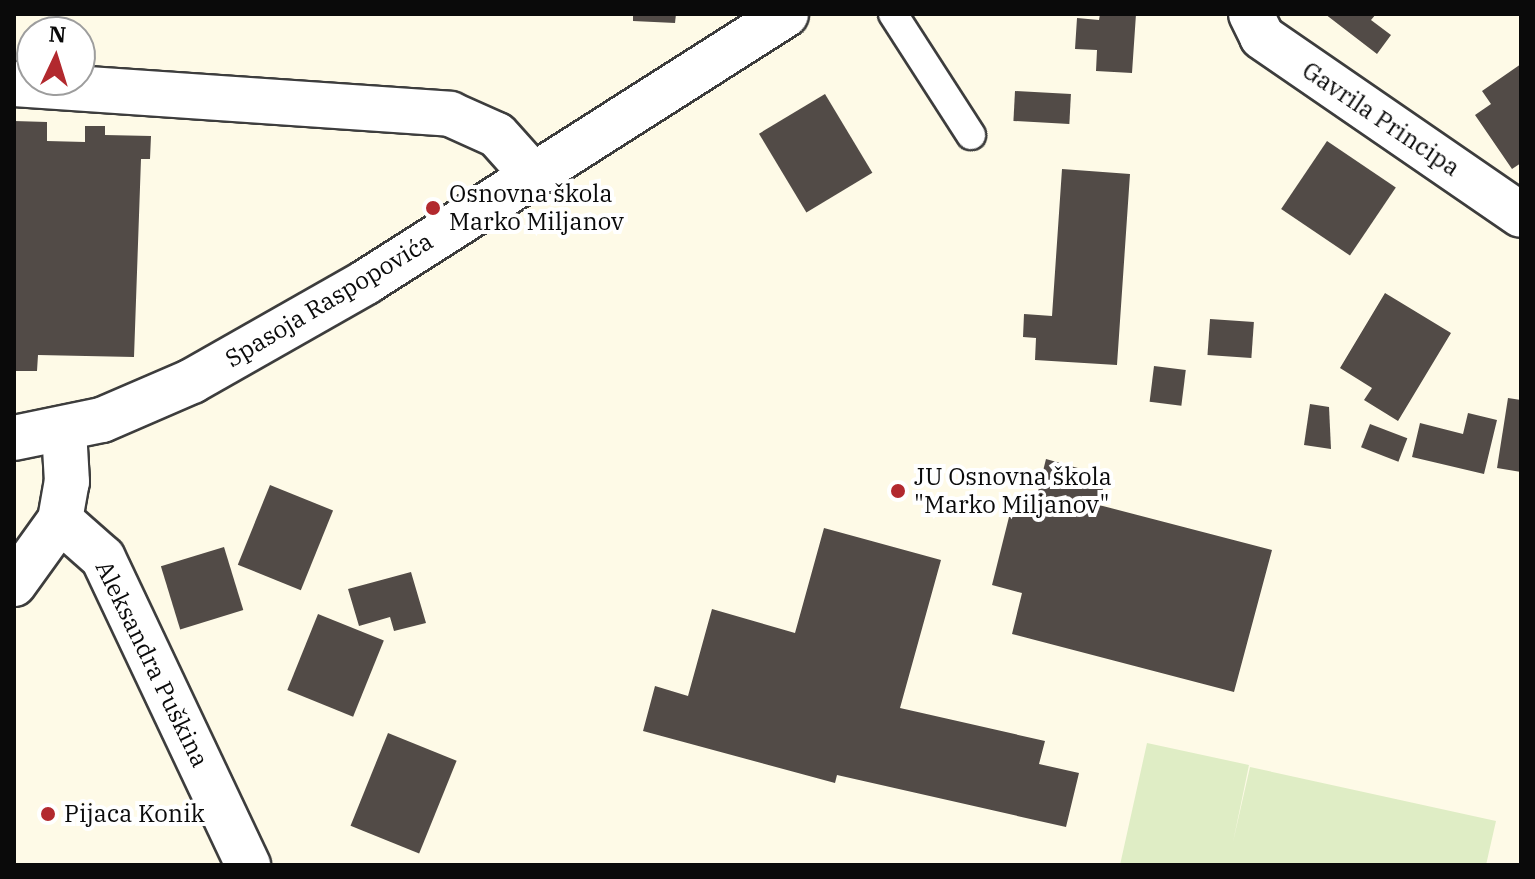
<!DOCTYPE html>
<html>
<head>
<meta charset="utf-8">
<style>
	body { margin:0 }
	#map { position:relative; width:1535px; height:879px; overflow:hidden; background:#fefae7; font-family:"IBM Plex Serif",serif }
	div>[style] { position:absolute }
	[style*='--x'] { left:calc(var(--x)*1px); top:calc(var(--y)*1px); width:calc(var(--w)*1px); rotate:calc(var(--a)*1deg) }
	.pitch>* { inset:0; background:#dfedc5 }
	.building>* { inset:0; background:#524b47; transform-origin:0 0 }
	.roads { filter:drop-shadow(2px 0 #3d3d3d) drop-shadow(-2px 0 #3d3d3d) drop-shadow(0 2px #3d3d3d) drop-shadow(0 -2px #3d3d3d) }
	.service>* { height:28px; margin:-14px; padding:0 14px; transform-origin:14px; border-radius:14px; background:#fff }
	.minor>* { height:44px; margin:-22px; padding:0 22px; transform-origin:22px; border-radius:22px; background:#fff }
	.dots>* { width:22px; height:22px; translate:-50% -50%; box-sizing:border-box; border:4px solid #fff; border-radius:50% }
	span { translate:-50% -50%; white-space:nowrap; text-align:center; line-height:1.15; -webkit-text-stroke:8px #fff; paint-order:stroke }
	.street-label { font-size:24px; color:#0a0a0a }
	.poi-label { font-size:24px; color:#0a0a0a }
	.left { translate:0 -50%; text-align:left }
	.frame { position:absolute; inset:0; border:16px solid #0a0a0a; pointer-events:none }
	.north { position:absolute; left:16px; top:16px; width:80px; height:80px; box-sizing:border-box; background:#fff; border:2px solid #9d9d9d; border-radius:50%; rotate:4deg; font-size:22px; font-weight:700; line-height:32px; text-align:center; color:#0a0a0a }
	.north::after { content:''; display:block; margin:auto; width:28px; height:36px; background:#b2292e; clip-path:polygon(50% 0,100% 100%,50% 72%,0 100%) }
</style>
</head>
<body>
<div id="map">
	<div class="pitch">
		<i style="clip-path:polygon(1147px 743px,1249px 765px,1233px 842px,1250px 767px,1496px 821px,1486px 865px,1120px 865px)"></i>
	</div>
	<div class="building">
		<i style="clip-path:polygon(633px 14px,676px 14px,675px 23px,633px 21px)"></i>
		<i style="clip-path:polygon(1100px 14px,1136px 14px,1132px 73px,1096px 71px,1097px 50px,1075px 49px,1077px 18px,1099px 20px)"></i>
		<i style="clip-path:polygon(1325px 14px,1376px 14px,1371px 20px,1391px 35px,1377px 54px)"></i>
		<i style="clip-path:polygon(1521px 64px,1521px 163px,1512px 169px,1475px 115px,1491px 104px,1482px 91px)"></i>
		<i style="left:1015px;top:91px;width:56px;height:30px;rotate:3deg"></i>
		<i style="left:825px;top:94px;width:92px;height:77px;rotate:59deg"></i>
		<i style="clip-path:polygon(14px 121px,47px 122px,47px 141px,85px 142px,85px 126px,105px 126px,105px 135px,151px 136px,150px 159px,141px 159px,134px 357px,38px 355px,37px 371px,14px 371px)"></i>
		<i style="left:1327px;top:141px;width:83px;height:82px;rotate:34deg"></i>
		<i style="clip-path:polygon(1062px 169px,1130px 174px,1117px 365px,1035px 360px,1036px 338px,1023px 337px,1024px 314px,1052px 316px)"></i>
		<i style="clip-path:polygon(1385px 293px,1451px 333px,1398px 421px,1364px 400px,1372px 388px,1340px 368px)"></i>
		<i style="left:1210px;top:319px;width:44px;height:36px;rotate:4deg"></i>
		<i style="left:1154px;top:366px;width:32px;height:36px;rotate:7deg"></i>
		<i style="clip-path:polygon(1508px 398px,1521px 400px,1521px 472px,1497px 468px)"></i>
		<i style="clip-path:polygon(1310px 404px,1329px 407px,1331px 449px,1304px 445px)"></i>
		<i style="clip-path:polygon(1468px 413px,1497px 420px,1484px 474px,1412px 457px,1420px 423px,1463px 434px)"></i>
		<i style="left:1370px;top:424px;width:40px;height:25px;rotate:21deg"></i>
		<i style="clip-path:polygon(1046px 459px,1106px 476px,1099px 505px,1272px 550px,1234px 692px,1012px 634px,1022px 593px,992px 585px,1013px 501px,1034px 507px)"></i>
		<i style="left:270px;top:485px;width:68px;height:86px;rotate:22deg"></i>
		<i style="clip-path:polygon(824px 528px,941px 560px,900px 708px,1045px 741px,1039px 764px,1079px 773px,1066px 827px,837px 775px,835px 783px,643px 731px,655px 686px,688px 696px,712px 609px,795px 633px)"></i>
		<i style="left:224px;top:547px;width:66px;height:66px;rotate:73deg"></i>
		<i style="clip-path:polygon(411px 572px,426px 623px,394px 631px,390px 617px,359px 626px,348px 589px)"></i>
		<i style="left:318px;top:614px;width:71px;height:82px;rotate:22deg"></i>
		<i style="left:388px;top:733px;width:74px;height:100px;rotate:22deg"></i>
	</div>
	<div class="roads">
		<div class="service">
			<i style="--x:893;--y:14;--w:144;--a:57.2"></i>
		</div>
		<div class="minor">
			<i style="--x:1251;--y:14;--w:25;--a:64"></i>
			<i style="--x:1262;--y:37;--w:314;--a:34.5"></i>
			<i style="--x:14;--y:84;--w:437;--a:3.9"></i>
			<i style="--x:450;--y:114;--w:51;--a:24.1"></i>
			<i style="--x:497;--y:135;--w:52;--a:48.1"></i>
			<i style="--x:14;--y:438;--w:90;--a:-11.6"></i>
			<i style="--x:102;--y:420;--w:98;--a:-23.4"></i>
			<i style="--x:192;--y:381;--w:200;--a:-29.6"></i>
			<i style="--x:366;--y:282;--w:498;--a:-32.5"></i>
			<i style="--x:60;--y:520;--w:57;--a:41.5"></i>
			<i style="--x:103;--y:558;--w:340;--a:64.7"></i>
			<i style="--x:14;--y:584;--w:79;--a:-54.3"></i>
			<i style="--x:60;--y:520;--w:39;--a:-80"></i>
			<i style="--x:67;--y:482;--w:52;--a:-93.3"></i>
		</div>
	</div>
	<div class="dots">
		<i style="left:433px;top:208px;background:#b2292e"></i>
		<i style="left:898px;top:491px;background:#b2292e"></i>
		<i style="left:48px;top:814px;background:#b2292e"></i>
	</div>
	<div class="street-label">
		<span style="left:1381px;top:119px;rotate:34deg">Gavrila Principa</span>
		<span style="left:329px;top:300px;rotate:-31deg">Spasoja Raspopovića</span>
		<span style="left:152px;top:664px;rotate:64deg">Aleksandra Puškina</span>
	</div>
	<div class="poi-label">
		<span class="left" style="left:449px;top:208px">Osnovna škola<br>Marko Miljanov</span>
		<span class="left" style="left:914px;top:491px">JU Osnovna škola<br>"Marko Miljanov"</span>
		<span class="left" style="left:64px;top:814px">Pijaca Konik</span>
	</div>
	<div class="frame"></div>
	<div class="north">N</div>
</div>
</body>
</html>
